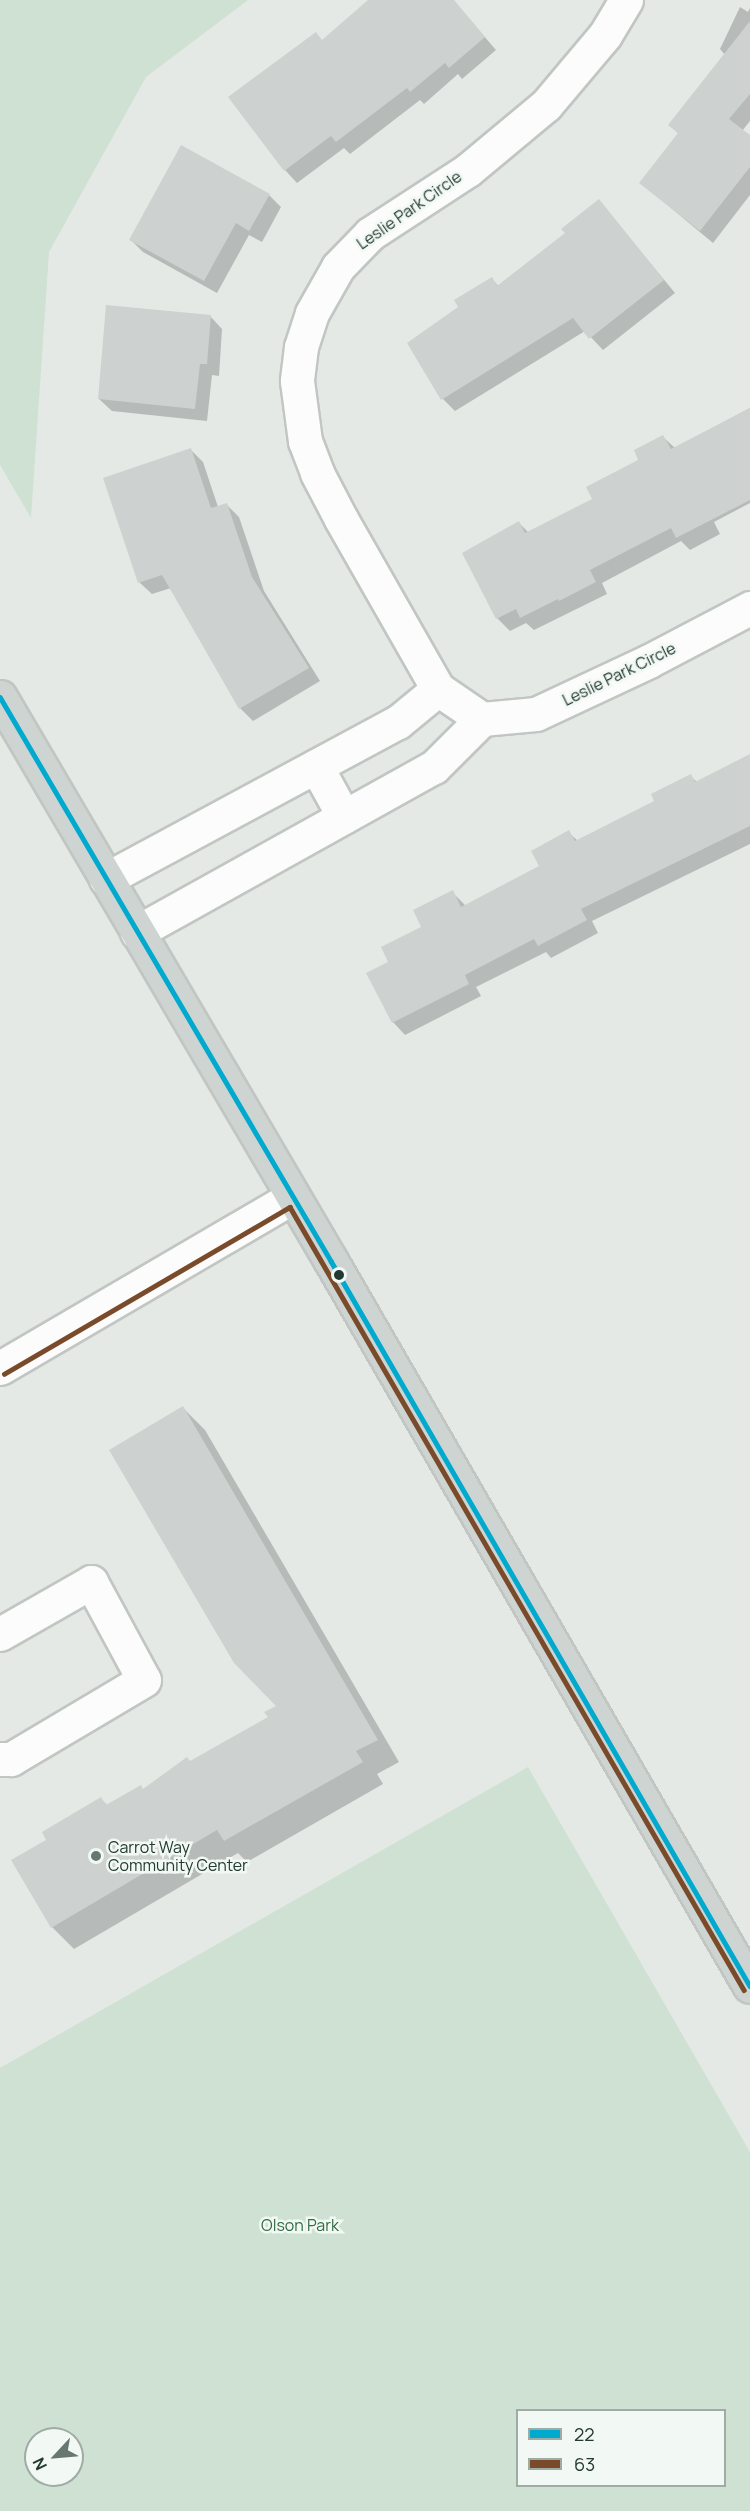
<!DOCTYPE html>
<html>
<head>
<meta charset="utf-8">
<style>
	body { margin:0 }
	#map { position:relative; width:750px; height:2511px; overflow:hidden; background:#e4e9e6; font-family:Manrope,sans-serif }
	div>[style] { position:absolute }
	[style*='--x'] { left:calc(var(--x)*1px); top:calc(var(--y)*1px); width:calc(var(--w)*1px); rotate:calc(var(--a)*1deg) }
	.green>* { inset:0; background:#cee1d2 }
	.shadow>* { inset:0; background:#0003 }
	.building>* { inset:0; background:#cdd1cf }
	.roads { filter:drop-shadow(2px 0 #c1c6c3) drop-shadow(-2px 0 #c1c6c3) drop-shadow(0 2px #c1c6c3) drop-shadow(0 -2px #c1c6c3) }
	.minor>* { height:33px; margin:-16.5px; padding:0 16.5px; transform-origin:16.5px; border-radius:16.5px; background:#fbfcfb }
	.major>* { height:33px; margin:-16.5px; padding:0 16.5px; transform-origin:16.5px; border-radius:16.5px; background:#ced4d2 }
	.bus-1>* { height:4.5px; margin:-2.25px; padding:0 2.25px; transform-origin:2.25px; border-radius:2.25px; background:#00a9ce }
	.bus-2>* { height:4.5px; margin:-2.25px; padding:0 2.25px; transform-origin:2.25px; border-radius:2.25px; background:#7a4b2a }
	.dots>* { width:16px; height:16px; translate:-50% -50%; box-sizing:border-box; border:3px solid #f2f8f4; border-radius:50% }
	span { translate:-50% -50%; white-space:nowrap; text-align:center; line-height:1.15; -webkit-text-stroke:5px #f2f8f4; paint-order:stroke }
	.street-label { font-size:16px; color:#233a32 }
	.poi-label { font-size:16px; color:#233a32 }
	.left { translate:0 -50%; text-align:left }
	.park-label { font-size:16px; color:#316d42 }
	.legend { position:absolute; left:516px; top:2409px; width:210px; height:78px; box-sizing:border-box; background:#f2f8f4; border:2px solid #9faca6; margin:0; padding:8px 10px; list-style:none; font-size:18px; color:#233a32 }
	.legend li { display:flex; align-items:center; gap:12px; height:30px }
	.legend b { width:30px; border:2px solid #9faca6 }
	.north { position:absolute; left:24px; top:2427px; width:60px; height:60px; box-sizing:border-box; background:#f2f8f4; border:2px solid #9faca6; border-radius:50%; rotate:244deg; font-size:16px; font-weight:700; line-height:24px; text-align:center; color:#233a32 }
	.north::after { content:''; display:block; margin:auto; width:21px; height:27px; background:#677771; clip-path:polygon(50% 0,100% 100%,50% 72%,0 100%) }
</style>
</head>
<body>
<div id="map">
	<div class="green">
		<i style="clip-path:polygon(0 0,248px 0,146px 77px,49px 252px,31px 518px,0 465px)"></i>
		<i style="clip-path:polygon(evenodd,528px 1767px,750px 2152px,750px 2511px,0 2511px,0 2068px,528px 1767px,724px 2410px,724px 2486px,518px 2486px,518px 2410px,724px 2410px,528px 1767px,36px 2439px,72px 2439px,72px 2475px,36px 2475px,36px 2439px)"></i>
	</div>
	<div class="shadow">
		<i style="clip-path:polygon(370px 0,453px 0,496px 50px,462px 79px,458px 74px,424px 104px,420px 100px,350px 154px,344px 148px,297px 183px,285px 170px,322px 41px)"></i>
		<i style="clip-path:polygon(740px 7px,748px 12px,750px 8px,750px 121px,742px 131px,750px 137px,750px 195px,713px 243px,641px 183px,679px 134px,670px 125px,725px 55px,720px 49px)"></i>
		<i style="clip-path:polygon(269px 195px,281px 207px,262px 242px,249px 235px,217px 293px,143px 252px,131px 240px)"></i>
		<i style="clip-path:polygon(599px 201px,675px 293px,603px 350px,585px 331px,455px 411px,443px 399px,460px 308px,492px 279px,499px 287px,567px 234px)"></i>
		<i style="clip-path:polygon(210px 316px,222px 329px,219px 376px,212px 375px,207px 421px,112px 411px,99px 399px)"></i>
		<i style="clip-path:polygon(750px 408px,750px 503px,714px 522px,720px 534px,690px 550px,681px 541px,602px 583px,607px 594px,534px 630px,526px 623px,510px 631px,498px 619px,464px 554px,519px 523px,529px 533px,594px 499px,640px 460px,663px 437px,675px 448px)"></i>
		<i style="clip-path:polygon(191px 450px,203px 462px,218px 507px,226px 504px,239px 517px,264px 591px,320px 681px,253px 721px,240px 708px,171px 588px,152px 594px,139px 582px)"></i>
		<i style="clip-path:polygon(750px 755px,750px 844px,592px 921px,598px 933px,551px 958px,546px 952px,476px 987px,481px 996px,405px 1035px,393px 1022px,390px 963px,452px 892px,466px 906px,541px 866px,568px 832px,578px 841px,656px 801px,690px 776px,697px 782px)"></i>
		<i style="clip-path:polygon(183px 1408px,205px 1430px,399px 1762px,377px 1774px,383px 1784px,247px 1862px,238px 1853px,74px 1949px,52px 1927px,13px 1861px,48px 1840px,101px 1799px,108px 1806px,144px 1790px,270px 1718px,279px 1706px)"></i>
	</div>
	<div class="building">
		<i style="clip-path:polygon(368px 0,454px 0,485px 37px,449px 68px,445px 63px,410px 92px,407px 88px,336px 142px,331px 136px,284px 171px,228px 97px,316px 32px,322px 40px)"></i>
		<i style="clip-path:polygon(750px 21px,750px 94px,729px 119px,750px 135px,750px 167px,700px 231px,639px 183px,678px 133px,668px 125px)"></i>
		<i style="clip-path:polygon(181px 145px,270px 194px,249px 231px,236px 223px,204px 281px,129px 240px)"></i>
		<i style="clip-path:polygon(599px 199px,664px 280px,589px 339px,573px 318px,441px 400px,407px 343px,458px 307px,454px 300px,492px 277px,497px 286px,565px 233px,561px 229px)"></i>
		<i style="clip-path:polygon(106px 305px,211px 315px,207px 364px,200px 364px,195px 409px,98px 399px)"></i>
		<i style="clip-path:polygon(750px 408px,750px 500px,676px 538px,671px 528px,590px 570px,596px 582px,559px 601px,558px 599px,520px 618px,516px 609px,496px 619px,462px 553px,519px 521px,525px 533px,592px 499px,586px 487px,638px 460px,634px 450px,663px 435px,671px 449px)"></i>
		<i style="clip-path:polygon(191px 448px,211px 508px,227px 503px,252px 577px,309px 668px,239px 709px,162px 575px,138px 583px,103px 478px)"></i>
		<i style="clip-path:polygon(750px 754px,750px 826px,581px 909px,587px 920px,538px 946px,534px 939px,465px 975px,469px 984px,392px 1023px,366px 973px,388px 962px,381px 947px,421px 927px,413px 910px,453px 890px,461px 907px,539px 866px,531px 851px,569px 830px,575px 841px,654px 801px,651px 794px,691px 774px,695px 782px)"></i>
		<i style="clip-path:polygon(183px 1406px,378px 1740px,356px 1751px,363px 1762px,224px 1841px,217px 1830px,51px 1928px,11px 1860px,46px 1840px,42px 1832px,101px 1797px,106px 1805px,141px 1785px,143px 1789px,187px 1757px,190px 1761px,268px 1717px,264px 1712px,276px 1706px,234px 1663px,109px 1450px)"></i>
	</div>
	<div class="roads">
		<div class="minor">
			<i style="--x:626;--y:0;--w:41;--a:121"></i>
			<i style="--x:605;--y:35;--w:92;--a:130.1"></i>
			<i style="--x:546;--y:105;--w:102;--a:140.2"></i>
			<i style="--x:468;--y:170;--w:117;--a:146.9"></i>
			<i style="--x:370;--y:234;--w:46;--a:134.1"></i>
			<i style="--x:338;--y:267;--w:53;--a:119.5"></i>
			<i style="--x:312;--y:313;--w:36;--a:108"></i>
			<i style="--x:301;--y:347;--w:34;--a:97"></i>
			<i style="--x:297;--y:381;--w:61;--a:82.4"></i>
			<i style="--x:305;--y:441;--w:34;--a:69"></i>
			<i style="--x:317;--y:473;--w:52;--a:62.4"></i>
			<i style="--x:341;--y:519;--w:196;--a:60.3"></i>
			<i style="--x:438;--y:689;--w:53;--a:34.3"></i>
			<i style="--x:482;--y:719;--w:54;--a:-5.3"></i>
			<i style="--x:536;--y:714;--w:125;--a:-25.1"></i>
			<i style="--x:649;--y:661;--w:114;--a:-27.7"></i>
			<i style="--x:316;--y:766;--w:58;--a:61.2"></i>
			<i style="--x:106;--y:879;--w:332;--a:-28.3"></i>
			<i style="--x:398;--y:722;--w:52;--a:-39.5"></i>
			<i style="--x:137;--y:932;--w:340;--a:-29.1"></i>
			<i style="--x:434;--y:767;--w:68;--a:-45"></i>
			<i style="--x:0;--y:1368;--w:339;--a:-30.3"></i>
			<i style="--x:0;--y:1634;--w:105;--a:-29.7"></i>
			<i style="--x:91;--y:1582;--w:111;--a:61.6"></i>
			<i style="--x:144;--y:1680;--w:155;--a:149.3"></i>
			<i style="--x:11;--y:1759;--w:11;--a:180"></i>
		</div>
		<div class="major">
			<i style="--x:0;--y:697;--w:654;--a:59.59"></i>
			<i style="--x:331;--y:1261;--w:837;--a:59.98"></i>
		</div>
	</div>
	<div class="bus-1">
		<i style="--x:0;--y:697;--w:654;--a:59.59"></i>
		<i style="--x:331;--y:1261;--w:837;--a:59.98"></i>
	</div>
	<div class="bus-2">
		<i style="--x:4;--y:1374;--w:331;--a:-30.3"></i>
		<i style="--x:290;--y:1207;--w:905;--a:59.89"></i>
	</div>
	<div class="dots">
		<i style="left:339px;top:1275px;background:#233a32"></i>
		<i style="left:96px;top:1856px;background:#677771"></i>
	</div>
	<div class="street-label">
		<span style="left:409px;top:210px;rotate:-35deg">Leslie Park Circle</span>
		<span style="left:619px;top:674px;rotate:-26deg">Leslie Park Circle</span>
	</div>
	<div class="poi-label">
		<span class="left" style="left:108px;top:1856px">Carrot Way<br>Community Center</span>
	</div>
	<div class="park-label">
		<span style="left:300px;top:2225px">Olson Park</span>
	</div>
	<ul class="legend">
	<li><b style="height:8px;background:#00a9ce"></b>22</li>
	<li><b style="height:8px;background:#7a4b2a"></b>63</li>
	</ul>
	<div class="north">N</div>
</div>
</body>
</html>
